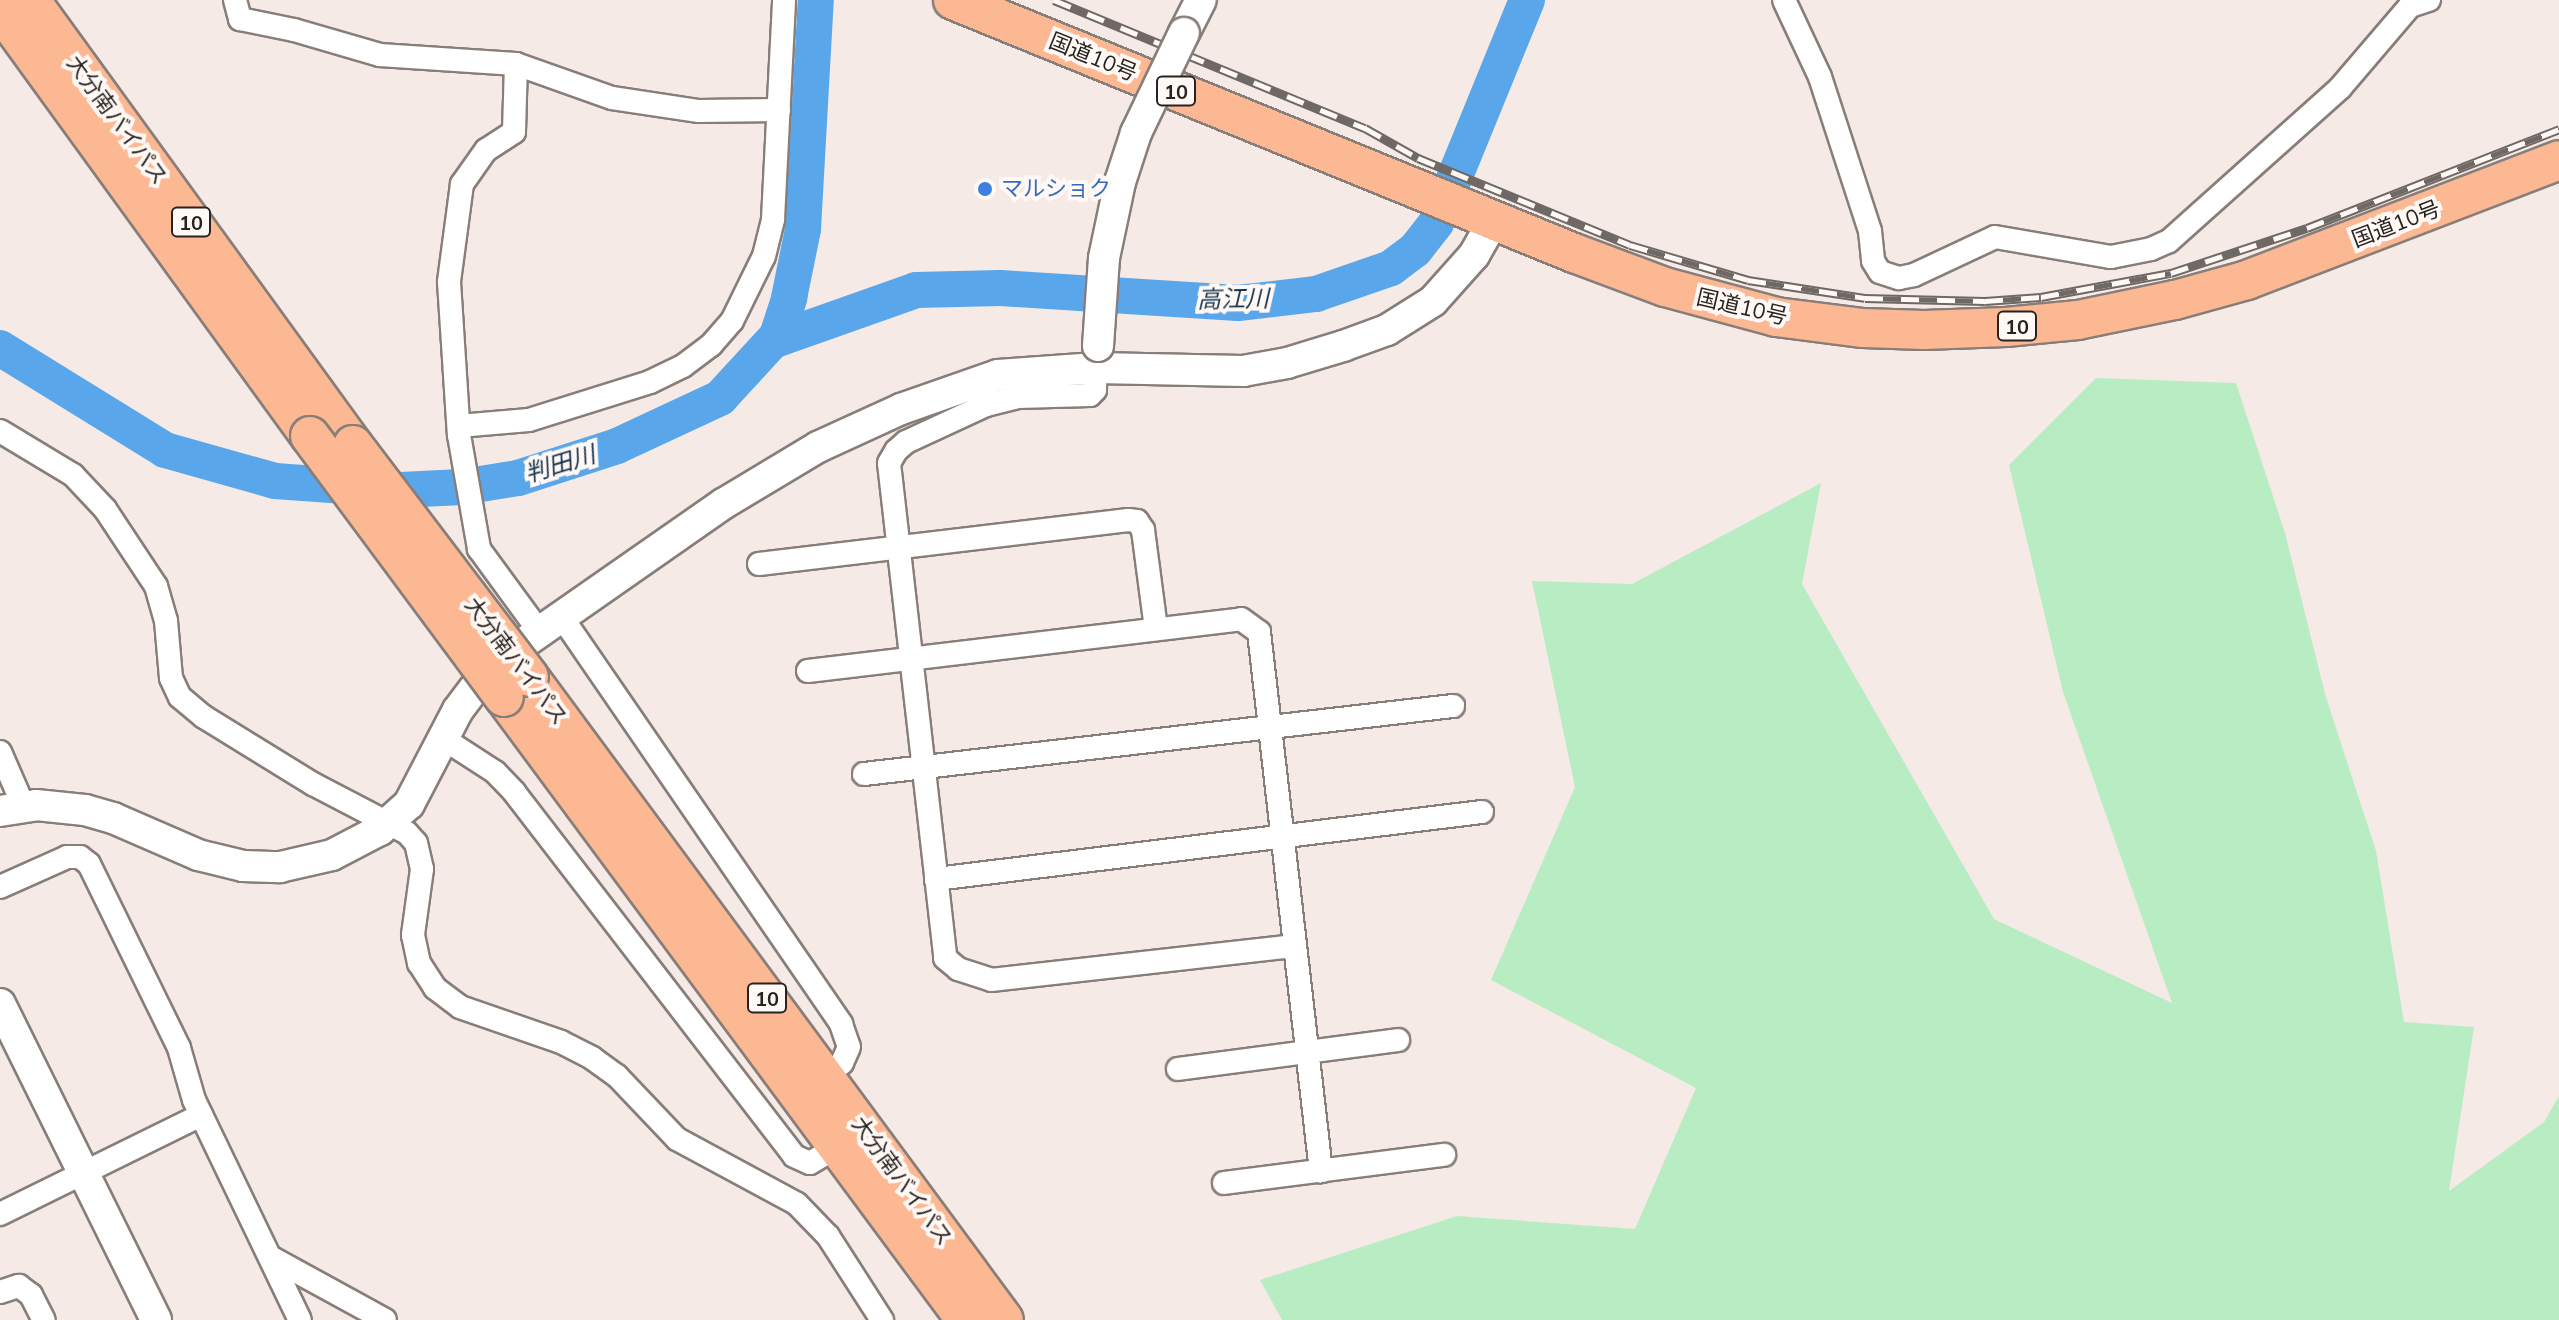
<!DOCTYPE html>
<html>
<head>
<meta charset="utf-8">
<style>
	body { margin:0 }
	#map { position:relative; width:2559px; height:1320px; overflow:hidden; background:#f5eae5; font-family:Mulish,"Noto Sans JP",sans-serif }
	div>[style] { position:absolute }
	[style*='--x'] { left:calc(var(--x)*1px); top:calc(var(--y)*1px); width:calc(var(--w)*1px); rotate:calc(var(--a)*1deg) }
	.green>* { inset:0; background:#b8edc4 }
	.river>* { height:36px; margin:-18px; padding:0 18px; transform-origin:18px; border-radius:18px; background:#59a7ea }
	.roads { filter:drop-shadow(2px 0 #887e79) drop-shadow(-2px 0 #887e79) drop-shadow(0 2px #887e79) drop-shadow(0 -2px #887e79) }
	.street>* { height:22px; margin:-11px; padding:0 11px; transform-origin:11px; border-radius:11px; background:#fff }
	.secondary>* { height:30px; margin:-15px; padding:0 15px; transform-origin:15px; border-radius:15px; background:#fff }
	.highway>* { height:38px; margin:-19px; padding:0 19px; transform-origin:19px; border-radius:19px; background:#fcb892 }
	.rail>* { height:9px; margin-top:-4.5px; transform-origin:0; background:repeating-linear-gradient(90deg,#fff8f5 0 18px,#6f6865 0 36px); box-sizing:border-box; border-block:2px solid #6f6865 }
	.bridges { filter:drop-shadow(2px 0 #887e79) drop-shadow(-2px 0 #887e79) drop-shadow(0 2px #887e79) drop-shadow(0 -2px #887e79) }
	.secondary-bridge>* { height:30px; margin:-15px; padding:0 15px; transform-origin:15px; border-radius:15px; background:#fff }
	.highway-bridge>* { height:38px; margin:-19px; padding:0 19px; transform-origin:19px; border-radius:19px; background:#fcb892 }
	.dots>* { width:22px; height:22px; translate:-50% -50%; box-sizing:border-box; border:4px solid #fff8f5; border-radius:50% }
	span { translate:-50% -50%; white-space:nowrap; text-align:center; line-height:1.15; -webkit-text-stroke:8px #fff8f5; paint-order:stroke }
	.shield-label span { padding:2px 6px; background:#fff8f5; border:2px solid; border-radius:6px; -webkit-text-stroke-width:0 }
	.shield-label { font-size:20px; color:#272321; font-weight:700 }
	.street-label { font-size:22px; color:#272321 }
	.shop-label { font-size:22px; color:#366cbe }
	.left { translate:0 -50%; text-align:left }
	.water-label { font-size:24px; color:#153550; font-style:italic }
</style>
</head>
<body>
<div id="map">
	<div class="green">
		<i style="clip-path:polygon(2096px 378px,2236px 383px,2285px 533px,2325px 694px,2376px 851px,2404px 1022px,2474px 1027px,2449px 1191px,2544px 1122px,2559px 1096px,2559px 1320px,1282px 1320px,1260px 1280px,1457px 1216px,1635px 1229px,1696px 1088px,1491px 980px,1575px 787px,1532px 581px,1632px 584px,1821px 483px,1802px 584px,1994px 919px,2172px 1003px,2063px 692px,2009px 465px)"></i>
	</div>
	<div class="river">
		<i style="--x:775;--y:340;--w:150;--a:-19.5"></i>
		<i style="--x:916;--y:290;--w:84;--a:-1.4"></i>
		<i style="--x:1000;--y:288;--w:238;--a:3.6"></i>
		<i style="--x:1238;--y:303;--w:79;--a:-6.6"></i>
		<i style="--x:1316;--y:294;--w:79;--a:-19.1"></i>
		<i style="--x:1391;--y:268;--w:30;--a:-37"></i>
		<i style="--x:1415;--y:250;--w:34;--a:-52"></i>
		<i style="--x:1436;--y:223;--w:241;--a:-67.8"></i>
		<i style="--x:0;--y:348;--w:194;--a:31.7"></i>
		<i style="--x:165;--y:450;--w:114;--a:15.7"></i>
		<i style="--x:275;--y:481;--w:126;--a:4.1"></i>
		<i style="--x:401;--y:490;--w:61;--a:-2.8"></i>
		<i style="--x:462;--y:487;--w:57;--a:-9.1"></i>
		<i style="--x:518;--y:478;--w:104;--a:-17.9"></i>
		<i style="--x:617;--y:446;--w:114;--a:-25"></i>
		<i style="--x:720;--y:398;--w:84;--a:-47.4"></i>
		<i style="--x:777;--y:336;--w:40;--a:-72"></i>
		<i style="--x:789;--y:298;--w:70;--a:-78.5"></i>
		<i style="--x:803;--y:229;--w:229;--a:-86.8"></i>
	</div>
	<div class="roads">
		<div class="street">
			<i style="--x:235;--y:0;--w:20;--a:75"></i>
			<i style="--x:240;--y:19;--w:55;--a:11.5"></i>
			<i style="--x:294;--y:30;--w:90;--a:16.2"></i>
			<i style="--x:380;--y:55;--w:136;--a:3.8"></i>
			<i style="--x:516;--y:64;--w:102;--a:19.5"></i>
			<i style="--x:612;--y:98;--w:88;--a:8.5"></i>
			<i style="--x:699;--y:111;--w:80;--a:-0.7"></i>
			<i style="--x:1784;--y:0;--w:85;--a:64.9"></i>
			<i style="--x:1820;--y:77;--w:162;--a:72"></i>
			<i style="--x:1870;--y:231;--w:30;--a:84"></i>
			<i style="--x:1873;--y:261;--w:13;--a:58"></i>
			<i style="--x:1880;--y:272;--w:20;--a:18"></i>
			<i style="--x:1899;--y:278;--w:15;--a:-11"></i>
			<i style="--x:1914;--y:275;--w:89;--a:-25.1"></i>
			<i style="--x:1995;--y:237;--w:118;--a:9.8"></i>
			<i style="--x:2111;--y:257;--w:41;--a:-11.3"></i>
			<i style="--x:2151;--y:249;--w:20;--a:-24"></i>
			<i style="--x:2169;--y:241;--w:229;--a:-41.8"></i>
			<i style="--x:2340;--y:88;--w:108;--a:-49.5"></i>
			<i style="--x:2410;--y:6;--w:20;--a:-18"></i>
			<i style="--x:516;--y:64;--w:68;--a:91.7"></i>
			<i style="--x:514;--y:132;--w:33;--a:147"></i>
			<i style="--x:486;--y:150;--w:42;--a:125.2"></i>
			<i style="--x:462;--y:184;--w:99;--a:97.6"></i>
			<i style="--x:449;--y:282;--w:153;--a:86.3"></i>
			<i style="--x:459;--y:435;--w:116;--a:80"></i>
			<i style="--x:479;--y:549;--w:102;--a:53.8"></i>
			<i style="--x:1096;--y:368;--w:22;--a:93"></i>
			<i style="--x:1095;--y:390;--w:7;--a:135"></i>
			<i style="--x:1090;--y:395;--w:72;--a:178.4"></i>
			<i style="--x:1018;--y:397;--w:33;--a:166"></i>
			<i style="--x:986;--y:405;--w:88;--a:155.2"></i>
			<i style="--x:906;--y:442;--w:13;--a:138"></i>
			<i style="--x:896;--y:451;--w:14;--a:120"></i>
			<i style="--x:889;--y:463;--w:498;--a:83.5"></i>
			<i style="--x:945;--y:958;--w:17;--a:40"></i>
			<i style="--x:958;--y:969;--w:35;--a:18"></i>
			<i style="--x:991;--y:980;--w:306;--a:-6.4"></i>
			<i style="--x:459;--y:426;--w:70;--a:-4.9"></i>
			<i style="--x:529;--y:420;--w:127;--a:-17.4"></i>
			<i style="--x:650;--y:382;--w:37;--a:-26"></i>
			<i style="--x:683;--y:366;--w:35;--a:-37"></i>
			<i style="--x:711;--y:345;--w:32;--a:-49"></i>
			<i style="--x:732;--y:321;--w:72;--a:-63.8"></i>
			<i style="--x:764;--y:256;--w:38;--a:-76"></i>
			<i style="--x:773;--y:219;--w:219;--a:-87.1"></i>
			<i style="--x:0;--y:431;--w:85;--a:31.1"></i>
			<i style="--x:73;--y:475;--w:47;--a:46.7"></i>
			<i style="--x:105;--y:509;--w:92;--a:56.5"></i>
			<i style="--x:156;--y:586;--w:36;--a:74"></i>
			<i style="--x:166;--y:621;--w:57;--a:85"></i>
			<i style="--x:171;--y:678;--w:21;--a:65"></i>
			<i style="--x:180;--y:697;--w:31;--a:40"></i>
			<i style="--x:204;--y:717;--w:128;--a:31.6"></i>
			<i style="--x:313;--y:784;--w:106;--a:27.5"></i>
			<i style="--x:407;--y:833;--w:13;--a:48"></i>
			<i style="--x:416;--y:843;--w:27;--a:77"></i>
			<i style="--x:422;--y:869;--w:67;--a:97.8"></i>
			<i style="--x:413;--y:935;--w:29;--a:78"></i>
			<i style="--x:419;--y:963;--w:30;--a:57"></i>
			<i style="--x:435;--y:988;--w:31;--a:37"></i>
			<i style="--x:460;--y:1007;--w:107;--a:19.1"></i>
			<i style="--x:561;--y:1042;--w:35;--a:27"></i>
			<i style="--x:592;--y:1058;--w:31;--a:36"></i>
			<i style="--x:617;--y:1076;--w:87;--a:46.4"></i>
			<i style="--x:677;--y:1139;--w:136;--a:28.4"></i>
			<i style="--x:797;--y:1204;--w:45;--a:45.9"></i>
			<i style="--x:828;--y:1236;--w:100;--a:57.3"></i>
			<i style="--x:759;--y:564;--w:372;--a:-6.8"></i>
			<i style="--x:1128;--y:520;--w:9;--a:6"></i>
			<i style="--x:1137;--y:521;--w:11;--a:56"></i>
			<i style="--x:1143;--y:530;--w:100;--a:82.5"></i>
			<i style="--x:561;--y:616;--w:495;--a:55.5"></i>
			<i style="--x:841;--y:1024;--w:24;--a:71"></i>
			<i style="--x:849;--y:1047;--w:17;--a:114"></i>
			<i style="--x:842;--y:1063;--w:22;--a:141"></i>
			<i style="--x:808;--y:671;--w:436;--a:-6.8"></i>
			<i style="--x:1241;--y:619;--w:22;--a:36"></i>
			<i style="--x:1259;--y:632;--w:543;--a:83.44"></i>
			<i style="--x:444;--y:739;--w:61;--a:32.9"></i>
			<i style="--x:495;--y:772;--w:28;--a:46"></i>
			<i style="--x:514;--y:792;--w:459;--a:52.4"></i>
			<i style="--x:794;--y:1156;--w:17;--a:24"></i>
			<i style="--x:810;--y:1163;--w:33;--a:-31"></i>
			<i style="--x:0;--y:752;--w:58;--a:66.5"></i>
			<i style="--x:864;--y:774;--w:593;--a:-6.59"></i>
			<i style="--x:936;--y:879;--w:550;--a:-7"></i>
			<i style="--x:0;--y:887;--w:73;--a:-24.1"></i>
			<i style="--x:67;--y:857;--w:13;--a:0"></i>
			<i style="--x:80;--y:857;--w:11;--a:38"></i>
			<i style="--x:89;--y:864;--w:205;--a:63.9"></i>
			<i style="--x:179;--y:1048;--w:54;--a:73.9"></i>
			<i style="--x:194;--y:1100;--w:244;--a:64.3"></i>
			<i style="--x:1178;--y:1069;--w:222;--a:-7.5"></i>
			<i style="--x:1224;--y:1183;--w:222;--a:-7.3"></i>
			<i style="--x:0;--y:1214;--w:224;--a:-26.2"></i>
			<i style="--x:270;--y:1257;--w:131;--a:28.7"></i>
			<i style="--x:0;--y:1292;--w:20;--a:-18"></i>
			<i style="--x:19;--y:1286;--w:15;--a:37"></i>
			<i style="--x:31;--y:1295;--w:28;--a:63"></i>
		</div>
		<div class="secondary">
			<i style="--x:1184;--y:33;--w:37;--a:-63"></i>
			<i style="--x:0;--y:811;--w:36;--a:-9"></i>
			<i style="--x:36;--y:805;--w:49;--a:5.8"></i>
			<i style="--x:85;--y:810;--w:29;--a:16"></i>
			<i style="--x:113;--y:818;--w:93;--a:23.5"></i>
			<i style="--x:198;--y:855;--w:46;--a:13.7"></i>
			<i style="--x:243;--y:866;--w:37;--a:2"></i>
			<i style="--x:280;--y:867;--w:53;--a:-13"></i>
			<i style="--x:332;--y:855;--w:54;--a:-27.5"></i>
			<i style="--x:380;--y:830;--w:39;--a:-42"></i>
			<i style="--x:409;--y:804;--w:106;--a:-62.5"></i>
			<i style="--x:458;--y:710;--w:39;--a:-53"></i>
			<i style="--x:481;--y:679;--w:33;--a:-44"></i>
			<i style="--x:505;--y:656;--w:266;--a:-34.9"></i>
			<i style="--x:723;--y:504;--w:111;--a:-31"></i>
			<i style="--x:818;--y:447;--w:91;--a:-24.6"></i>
			<i style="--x:901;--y:409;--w:103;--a:-19.3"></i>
			<i style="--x:998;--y:375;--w:98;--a:-4.1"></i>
			<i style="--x:1096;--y:368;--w:147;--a:1.2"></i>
			<i style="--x:1243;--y:371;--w:45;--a:-10.3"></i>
			<i style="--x:1287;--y:363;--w:59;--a:-16.9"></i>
			<i style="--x:1343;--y:346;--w:47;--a:-20"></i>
			<i style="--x:1387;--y:330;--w:54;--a:-32.2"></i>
			<i style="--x:1433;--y:301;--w:62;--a:-48.3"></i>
			<i style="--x:1474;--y:255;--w:40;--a:-60.3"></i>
			<i style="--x:0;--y:1004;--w:352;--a:63.7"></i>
		</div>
		<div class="highway">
			<i style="--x:30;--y:0;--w:550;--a:54.03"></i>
			<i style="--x:953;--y:0;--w:671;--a:22.17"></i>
			<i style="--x:1574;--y:253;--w:97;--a:20.5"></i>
			<i style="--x:1665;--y:287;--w:115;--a:15.1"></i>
			<i style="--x:1776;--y:317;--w:88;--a:7.2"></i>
			<i style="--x:1863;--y:328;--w:61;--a:1.9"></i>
			<i style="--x:1924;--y:330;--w:82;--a:-2.1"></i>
			<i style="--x:2006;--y:327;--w:72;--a:-5.6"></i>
			<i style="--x:2078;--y:320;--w:99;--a:-11.7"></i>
			<i style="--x:2175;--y:300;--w:75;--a:-15.5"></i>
			<i style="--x:2247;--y:280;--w:334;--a:-21"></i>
			<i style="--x:0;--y:9;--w:528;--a:54.02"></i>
			<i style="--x:529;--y:677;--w:799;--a:53.55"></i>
			<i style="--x:504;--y:697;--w:776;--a:53.44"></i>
		</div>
	</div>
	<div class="rail">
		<i style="--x:1054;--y:0;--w:336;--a:22.4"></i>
		<i style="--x:1365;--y:128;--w:61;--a:29.5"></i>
		<i style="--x:1418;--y:158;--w:229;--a:22.3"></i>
		<i style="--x:1630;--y:245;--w:123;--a:16.5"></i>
		<i style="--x:1748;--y:280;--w:118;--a:8.7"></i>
		<i style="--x:1865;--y:298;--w:120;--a:1.4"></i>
		<i style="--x:1985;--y:301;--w:56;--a:-4.1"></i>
		<i style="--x:2041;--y:297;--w:132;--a:-10.5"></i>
		<i style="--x:2171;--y:273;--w:143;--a:-18.3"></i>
		<i style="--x:2307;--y:228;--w:271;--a:-21.4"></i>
	</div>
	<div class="bridges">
		<div class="secondary-bridge">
			<i style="--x:1098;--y:346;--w:88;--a:-86.1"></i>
			<i style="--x:1104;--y:258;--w:78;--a:-78.1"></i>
			<i style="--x:1120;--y:182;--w:52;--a:-71.9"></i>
			<i style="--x:1136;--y:133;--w:111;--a:-64.4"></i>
		</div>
		<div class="highway-bridge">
			<i style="--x:310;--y:436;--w:325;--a:53.4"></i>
			<i style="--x:353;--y:445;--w:291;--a:52.8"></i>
		</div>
	</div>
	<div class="dots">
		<i style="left:985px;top:189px;background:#3f7fe0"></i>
	</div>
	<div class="shield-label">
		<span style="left:1176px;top:91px">10</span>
		<span style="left:191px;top:222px">10</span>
		<span style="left:2017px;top:326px">10</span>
		<span style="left:767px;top:998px">10</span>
	</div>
	<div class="street-label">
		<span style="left:1093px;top:57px;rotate:22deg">国道10号</span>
		<span style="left:117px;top:120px;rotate:54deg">大分南バイパス</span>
		<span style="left:2396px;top:224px;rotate:-21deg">国道10号</span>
		<span style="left:1742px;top:307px;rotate:13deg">国道10号</span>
		<span style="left:516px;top:661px;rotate:53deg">大分南バイパス</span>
		<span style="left:902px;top:1181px;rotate:54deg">大分南バイパス</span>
	</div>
	<div class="shop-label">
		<span class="left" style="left:1001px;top:189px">マルショク</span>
	</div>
	<div class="water-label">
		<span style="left:1233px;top:299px;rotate:-1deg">高江川</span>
		<span style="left:560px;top:464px;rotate:-17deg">判田川</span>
	</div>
</div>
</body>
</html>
